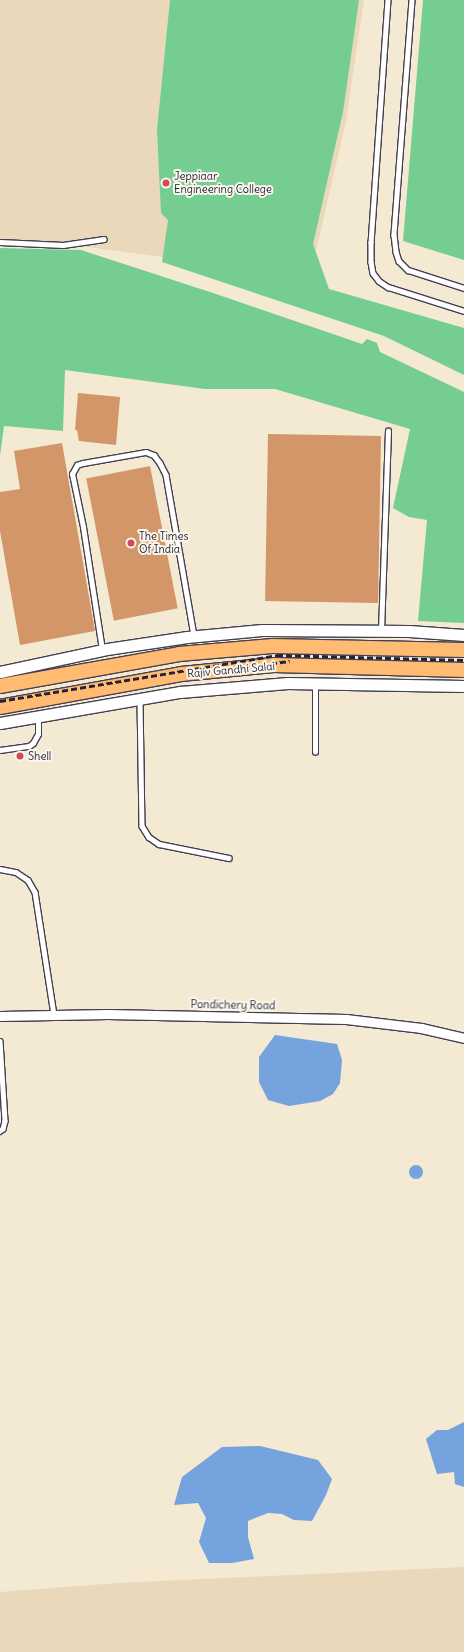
<!DOCTYPE html>
<html>
<head>
<meta charset="utf-8">
<style>
	body { margin:0 }
	#map { position:relative; width:464px; height:1652px; overflow:hidden; background:#f4e9d2; font-family:Delius,sans-serif }
	div>[style] { position:absolute }
	[style*='--x'] { left:calc(var(--x)*1px); top:calc(var(--y)*1px); width:calc(var(--w)*1px); rotate:calc(var(--a)*1deg) }
	.built>* { inset:0; background:#e9d9ba }
	.green>* { inset:0; background:#75cd92 }
	.water>* { inset:0; background:#74a3dd }
	.round { border-radius:50% }
	.building>* { inset:0; background:#d29669; transform-origin:0 0 }
	.roads { filter:drop-shadow(1px 0 #424052) drop-shadow(-1px 0 #424052) drop-shadow(0 1px #424052) drop-shadow(0 -1px #424052) }
	.service>* { height:4.5px; margin:-2.25px; padding:0 2.25px; transform-origin:2.25px; border-radius:2.25px; background:#fff }
	.minor>* { height:9px; margin:-4.5px; padding:0 4.5px; transform-origin:4.5px; border-radius:4.5px; background:#fff }
	.tertiary>* { height:11px; margin:-5.5px; padding:0 5.5px; transform-origin:5.5px; border-radius:5.5px; background:#fff }
	.primary>* { height:14px; margin:-7px; padding:0 7px; transform-origin:7px; border-radius:7px; background:#ffbb71 }
	.rail>* { height:3px; margin-top:-1.5px; transform-origin:0; background:repeating-linear-gradient(90deg,#22223b 0 6px,transparent 0 9px) }
	.dots>* { width:11px; height:11px; translate:-50% -50%; box-sizing:border-box; border:2px solid #fbf7ec; border-radius:50% }
	span { translate:-50% -50%; white-space:nowrap; text-align:center; line-height:1.15; -webkit-text-stroke:4px #fbf7ec; paint-order:stroke }
	.poi-label { font-size:11px; color:#22223b }
	.left { translate:0 -50%; text-align:left }
	.street-label { font-size:11px; color:#22223b }
</style>
</head>
<body>
<div id="map">
	<div class="built">
		<i style="clip-path:polygon(0 0,364px 0,346px 121px,310px 277px,88px 247px,0 245px)"></i>
		<i style="clip-path:polygon(464px 1567px,464px 1652px,0 1652px,0 1592px,118px 1583px)"></i>
	</div>
	<div class="green">
		<i style="clip-path:polygon(170px 0,359px 0,343px 112px,313px 244px,329px 289px,464px 328px,464px 375px,384px 336px,162px 262px,168px 220px,161px 213px,157px 130px)"></i>
		<i style="clip-path:polygon(423px 0,464px 0,464px 260px,403px 241px)"></i>
		<i style="clip-path:polygon(0 248px,81px 250px,216px 294px,362px 344px,367px 339px,377px 343px,380px 352px,464px 392px,464px 623px,418px 621px,427px 520px,409px 517px,393px 508px,410px 429px,275px 389px,205px 389px,65px 370px,63px 431px,4px 426px,0 456px)"></i>
	</div>
	<div class="water">
		<i style="clip-path:polygon(275px 1035px,337px 1044px,342px 1060px,340px 1083px,333px 1094px,320px 1101px,289px 1106px,268px 1100px,259px 1082px,259px 1057px)"></i>
		<i class="round" style="left:409px;top:1165px;width:14px;height:14px"></i>
		<i style="clip-path:polygon(464px 1422px,464px 1487px,455px 1484px,454px 1472px,437px 1474px,426px 1439px,437px 1430px,448px 1430px)"></i>
		<i style="clip-path:polygon(260px 1446px,318px 1460px,332px 1479px,326px 1495px,312px 1521px,294px 1520px,282px 1514px,268px 1513px,248px 1521px,248px 1537px,254px 1559px,232px 1563px,209px 1563px,199px 1542px,206px 1518px,198px 1503px,174px 1505px,182px 1477px,222px 1447px)"></i>
	</div>
	<div class="building">
		<i style="clip-path:polygon(78px 393px,120px 397px,116px 445px,79px 441px,77px 430px,75px 430px)"></i>
		<i style="left:268px;top:434px;width:113px;height:167px;rotate:1deg"></i>
		<i style="clip-path:polygon(62px 443px,95px 631px,20px 645px,0 531px,0 492px,20px 489px,14px 451px)"></i>
		<i style="left:150px;top:466px;width:145px;height:65px;rotate:79deg"></i>
	</div>
	<div class="roads">
		<div class="service">
			<i style="--x:388;--y:0;--w:243;--a:94"></i>
			<i style="--x:371;--y:242;--w:20;--a:90"></i>
			<i style="--x:371;--y:262;--w:11;--a:80"></i>
			<i style="--x:373;--y:273;--w:10;--a:53"></i>
			<i style="--x:379;--y:281;--w:11;--a:34"></i>
			<i style="--x:388;--y:287;--w:80;--a:17.5"></i>
			<i style="--x:412;--y:0;--w:236;--a:94.4"></i>
			<i style="--x:394;--y:235;--w:17;--a:83"></i>
			<i style="--x:396;--y:252;--w:9;--a:72"></i>
			<i style="--x:399;--y:261;--w:13;--a:45"></i>
			<i style="--x:408;--y:270;--w:59;--a:17.8"></i>
			<i style="--x:0;--y:242;--w:63;--a:2.7"></i>
			<i style="--x:63;--y:245;--w:41;--a:-8.3"></i>
			<i style="--x:381;--y:631;--w:200;--a:-88"></i>
			<i style="--x:102;--y:650;--w:124;--a:-98.8"></i>
			<i style="--x:83;--y:527;--w:54;--a:-101.7"></i>
			<i style="--x:72;--y:474;--w:10;--a:-61"></i>
			<i style="--x:77;--y:465;--w:6;--a:-18"></i>
			<i style="--x:83;--y:463;--w:64;--a:-9.9"></i>
			<i style="--x:146;--y:452;--w:9;--a:21"></i>
			<i style="--x:154;--y:455;--w:10;--a:53"></i>
			<i style="--x:160;--y:463;--w:13;--a:63"></i>
			<i style="--x:166;--y:475;--w:162;--a:80.1"></i>
			<i style="--x:140;--y:700;--w:126;--a:89.1"></i>
			<i style="--x:142;--y:826;--w:13;--a:58"></i>
			<i style="--x:149;--y:837;--w:12;--a:35"></i>
			<i style="--x:159;--y:844;--w:71;--a:11.3"></i>
			<i style="--x:0;--y:750;--w:29;--a:-8"></i>
			<i style="--x:29;--y:746;--w:5;--a:-37"></i>
			<i style="--x:33;--y:743;--w:10;--a:-61"></i>
			<i style="--x:38;--y:734;--w:17;--a:-90"></i>
			<i style="--x:315;--y:752;--w:68;--a:-90"></i>
			<i style="--x:0;--y:869;--w:16;--a:11"></i>
			<i style="--x:16;--y:872;--w:14;--a:34"></i>
			<i style="--x:28;--y:880;--w:14;--a:60"></i>
			<i style="--x:35;--y:892;--w:124;--a:81.2"></i>
			<i style="--x:0;--y:1041;--w:80;--a:86.4"></i>
			<i style="--x:5;--y:1121;--w:8;--a:104"></i>
			<i style="--x:3;--y:1129;--w:4;--a:146"></i>
		</div>
		<div class="minor">
			<i style="--x:0;--y:1016;--w:108;--a:-1.1"></i>
			<i style="--x:108;--y:1014;--w:238;--a:1.2"></i>
			<i style="--x:346;--y:1019;--w:76;--a:6.8"></i>
			<i style="--x:421;--y:1028;--w:44;--a:13.1"></i>
		</div>
		<div class="tertiary">
			<i style="--x:0;--y:672;--w:109;--a:-12.1"></i>
			<i style="--x:107;--y:649;--w:81;--a:-8.5"></i>
			<i style="--x:187;--y:637;--w:75;--a:-5.3"></i>
			<i style="--x:262;--y:630;--w:147;--a:0.4"></i>
			<i style="--x:409;--y:631;--w:55;--a:4.2"></i>
			<i style="--x:0;--y:723;--w:183;--a:-9.8"></i>
			<i style="--x:180;--y:692;--w:108;--a:-4.8"></i>
			<i style="--x:288;--y:683;--w:176;--a:1"></i>
		</div>
		<div class="primary">
			<i style="--x:0;--y:686;--w:182;--a:-10.1"></i>
			<i style="--x:179;--y:654;--w:94;--a:-4.9"></i>
			<i style="--x:273;--y:646;--w:191;--a:1.2"></i>
			<i style="--x:0;--y:707;--w:184;--a:-10.3"></i>
			<i style="--x:181;--y:674;--w:93;--a:-5.5"></i>
			<i style="--x:274;--y:665;--w:190;--a:1.5"></i>
		</div>
	</div>
	<div class="rail">
		<i style="--x:235;--y:668;--w:55;--a:-7.3"></i>
		<i style="--x:0;--y:701;--w:281;--a:-9.4"></i>
		<i style="--x:277;--y:655;--w:187;--a:1.5"></i>
	</div>
	<div class="dots">
		<i style="left:166px;top:183px;background:#d1495b"></i>
		<i style="left:131px;top:543px;background:#d1495b"></i>
		<i style="left:20px;top:756px;background:#d1495b"></i>
	</div>
	<div class="poi-label">
		<span class="left" style="left:174px;top:183px">Jeppiaar<br>Engineering College</span>
		<span class="left" style="left:139px;top:543px">The Times<br>Of India</span>
		<span class="left" style="left:28px;top:756px">Shell</span>
	</div>
	<div class="street-label">
		<span style="left:231px;top:670px;rotate:-5deg">Rajiv Gandhi Salai</span>
		<span style="left:233px;top:1005px;rotate:1deg">Pondichery Road</span>
	</div>
</div>
</body>
</html>
